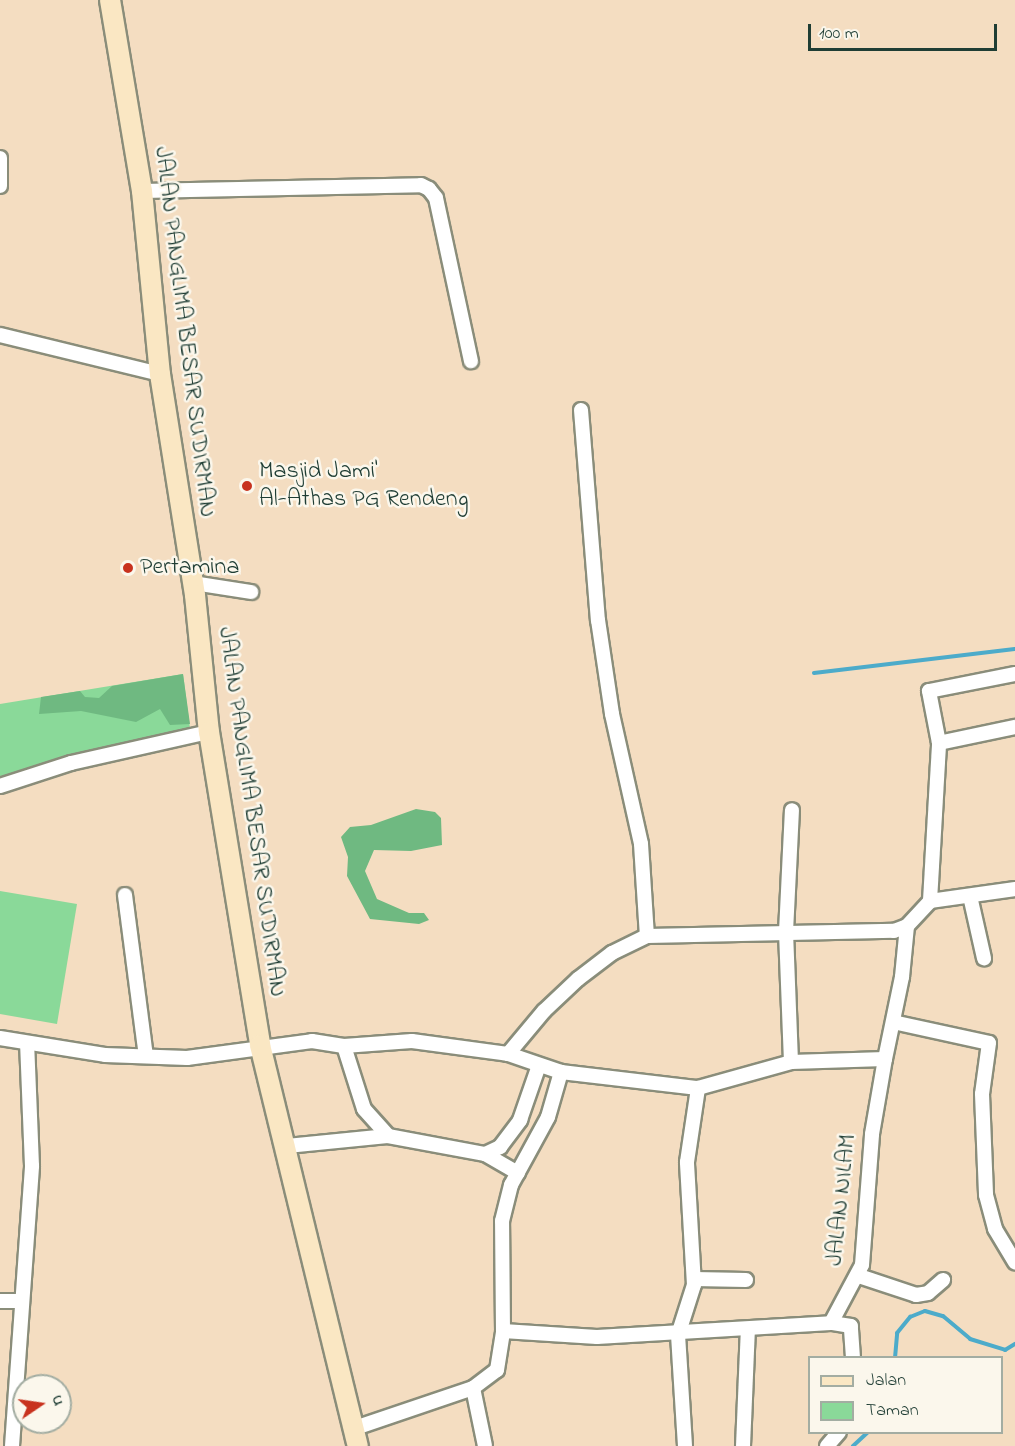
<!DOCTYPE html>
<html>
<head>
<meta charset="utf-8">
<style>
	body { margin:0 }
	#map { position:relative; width:1015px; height:1446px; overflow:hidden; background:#f4ddc1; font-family:"Indie Flower",sans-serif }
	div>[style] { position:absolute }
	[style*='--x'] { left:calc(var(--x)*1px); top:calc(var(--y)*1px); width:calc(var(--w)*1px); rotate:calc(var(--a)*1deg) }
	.green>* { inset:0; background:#8ad999 }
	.forest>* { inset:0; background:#6fb981 }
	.stream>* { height:4px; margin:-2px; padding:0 2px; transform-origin:2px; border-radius:2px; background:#4cabca }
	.roads { filter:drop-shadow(2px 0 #8a8d7a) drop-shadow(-2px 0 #8a8d7a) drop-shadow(0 2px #8a8d7a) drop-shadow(0 -2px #8a8d7a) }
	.minor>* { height:14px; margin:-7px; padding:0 7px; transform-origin:7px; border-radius:7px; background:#fff }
	.secondary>* { height:20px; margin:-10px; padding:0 10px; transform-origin:10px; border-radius:10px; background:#fae7c3 }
	.dots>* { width:16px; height:16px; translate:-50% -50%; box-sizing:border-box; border:3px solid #fbf7ec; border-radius:50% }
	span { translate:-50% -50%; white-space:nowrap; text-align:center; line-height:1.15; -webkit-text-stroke:5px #fbf7ec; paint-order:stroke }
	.street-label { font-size:24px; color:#1f3d34 }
	.poi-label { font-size:24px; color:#1f3d34 }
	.left { translate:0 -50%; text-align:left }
	.legend { position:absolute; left:808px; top:1356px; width:195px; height:78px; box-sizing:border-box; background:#fbf7ec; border:2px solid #a3ada2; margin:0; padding:8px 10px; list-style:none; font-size:18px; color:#1f3d34 }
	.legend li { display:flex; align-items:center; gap:12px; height:30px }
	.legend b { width:30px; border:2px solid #a3ada2 }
	.north { position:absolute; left:12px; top:1374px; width:60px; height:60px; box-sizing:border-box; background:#fbf7ec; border:2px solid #a3ada2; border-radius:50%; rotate:77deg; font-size:16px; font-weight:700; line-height:24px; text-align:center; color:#1f3d34 }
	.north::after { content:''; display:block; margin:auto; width:21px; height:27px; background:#c8321e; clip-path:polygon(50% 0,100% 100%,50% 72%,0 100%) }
	.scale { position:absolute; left:808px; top:24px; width:189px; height:27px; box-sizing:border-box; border:3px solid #1f3d34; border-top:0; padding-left:8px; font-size:18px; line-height:21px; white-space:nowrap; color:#1f3d34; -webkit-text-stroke:4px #fbf7ec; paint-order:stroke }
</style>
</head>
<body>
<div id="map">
	<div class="green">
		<i style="clip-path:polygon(183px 674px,191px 736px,0 786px,0 704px)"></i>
		<i style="clip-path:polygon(0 891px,77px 904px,57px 1024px,0 1014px)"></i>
	</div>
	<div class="forest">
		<i style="clip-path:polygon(183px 674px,190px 724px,170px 725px,160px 709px,136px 722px,81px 711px,39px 714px,41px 697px,80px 691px,85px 697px,99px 698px,112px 686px)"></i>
		<i style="clip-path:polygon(416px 809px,435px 812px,441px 818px,442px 845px,411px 851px,374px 850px,365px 871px,377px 899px,409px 913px,424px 913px,429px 920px,419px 924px,370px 919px,347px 876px,348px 857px,341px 837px,350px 827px,371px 825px)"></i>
	</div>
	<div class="stream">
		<i style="--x:814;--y:673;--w:202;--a:-6.8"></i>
		<i style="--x:895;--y:1358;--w:25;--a:-85"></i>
		<i style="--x:897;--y:1333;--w:21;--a:-51"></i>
		<i style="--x:910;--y:1317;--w:16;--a:-22"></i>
		<i style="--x:925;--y:1311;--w:19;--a:16"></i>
		<i style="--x:943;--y:1316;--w:35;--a:40"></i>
		<i style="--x:970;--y:1339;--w:37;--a:17"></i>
		<i style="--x:1005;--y:1350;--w:12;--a:-31"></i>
		<i style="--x:853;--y:1446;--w:21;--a:-43"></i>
	</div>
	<div class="roads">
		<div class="minor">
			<i style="--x:0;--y:158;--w:28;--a:90"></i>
			<i style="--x:142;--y:191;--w:279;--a:-1.2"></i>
			<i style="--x:421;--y:185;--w:9;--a:27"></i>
			<i style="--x:429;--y:189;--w:11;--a:52"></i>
			<i style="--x:436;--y:198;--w:167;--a:77.9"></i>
			<i style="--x:0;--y:335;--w:165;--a:13.7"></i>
			<i style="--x:581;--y:410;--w:211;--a:85.4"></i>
			<i style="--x:598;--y:620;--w:95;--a:81.5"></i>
			<i style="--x:612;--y:714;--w:133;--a:77.4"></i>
			<i style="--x:641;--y:844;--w:92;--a:86.3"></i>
			<i style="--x:193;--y:583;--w:59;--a:8.8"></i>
			<i style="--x:939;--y:743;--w:53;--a:-100.9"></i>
			<i style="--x:929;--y:691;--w:88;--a:-11.2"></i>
			<i style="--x:0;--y:786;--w:75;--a:-17.9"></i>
			<i style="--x:71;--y:763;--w:141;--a:-12.7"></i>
			<i style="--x:125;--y:895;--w:162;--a:82.6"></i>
			<i style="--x:970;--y:896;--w:64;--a:77.3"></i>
			<i style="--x:930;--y:901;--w:86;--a:-8"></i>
			<i style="--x:893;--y:1022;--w:98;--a:12.3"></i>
			<i style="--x:989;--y:1043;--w:51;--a:97.8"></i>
			<i style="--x:982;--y:1094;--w:101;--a:87.7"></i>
			<i style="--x:986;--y:1195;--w:35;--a:75"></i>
			<i style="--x:995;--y:1229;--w:39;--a:59"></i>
			<i style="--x:0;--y:1038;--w:106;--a:9.2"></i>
			<i style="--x:105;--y:1055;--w:82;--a:2.1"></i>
			<i style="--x:187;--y:1058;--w:126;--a:-7.7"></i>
			<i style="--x:312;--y:1041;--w:32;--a:9"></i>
			<i style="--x:344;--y:1046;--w:68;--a:-4.2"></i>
			<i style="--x:412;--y:1041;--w:97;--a:7.7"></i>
			<i style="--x:508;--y:1054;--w:56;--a:-50.1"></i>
			<i style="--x:544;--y:1011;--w:47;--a:-43.3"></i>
			<i style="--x:578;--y:979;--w:43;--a:-37.4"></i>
			<i style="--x:612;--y:953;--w:39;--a:-26"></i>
			<i style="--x:647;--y:936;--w:247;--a:-1.2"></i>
			<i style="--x:894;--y:931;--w:14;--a:-21"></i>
			<i style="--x:907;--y:926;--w:34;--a:-47"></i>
			<i style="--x:930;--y:901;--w:158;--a:-86.7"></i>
			<i style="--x:939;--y:743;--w:78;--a:-11.9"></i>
			<i style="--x:344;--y:1046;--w:66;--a:72.4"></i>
			<i style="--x:364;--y:1109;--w:36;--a:48"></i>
			<i style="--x:791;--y:1062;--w:130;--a:-92.2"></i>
			<i style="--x:786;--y:932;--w:122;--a:-87.2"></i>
			<i style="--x:561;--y:1072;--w:138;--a:6.7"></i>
			<i style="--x:698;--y:1088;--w:97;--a:-15.6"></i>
			<i style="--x:791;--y:1062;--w:94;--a:-1.8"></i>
			<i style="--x:885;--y:1059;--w:84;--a:-78.3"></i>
			<i style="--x:902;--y:977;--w:51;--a:-84.4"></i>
			<i style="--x:287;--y:1146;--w:101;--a:-5.7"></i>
			<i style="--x:388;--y:1136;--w:99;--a:10.5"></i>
			<i style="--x:485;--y:1154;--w:17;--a:-25"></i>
			<i style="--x:500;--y:1147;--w:34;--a:-53"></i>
			<i style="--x:520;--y:1120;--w:58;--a:-70.9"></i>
			<i style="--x:485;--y:1154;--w:38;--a:30"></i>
			<i style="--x:859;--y:1276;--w:60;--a:18.4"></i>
			<i style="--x:916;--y:1295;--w:12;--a:-9"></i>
			<i style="--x:928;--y:1293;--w:20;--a:-41"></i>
			<i style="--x:694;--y:1279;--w:52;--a:1.1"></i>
			<i style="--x:0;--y:1301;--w:21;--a:0"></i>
			<i style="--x:503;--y:1331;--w:94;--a:3.7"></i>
			<i style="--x:597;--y:1337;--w:234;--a:-3.4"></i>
			<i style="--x:853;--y:1358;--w:32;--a:-94"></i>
			<i style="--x:851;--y:1326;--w:20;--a:-171"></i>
			<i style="--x:831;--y:1323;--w:66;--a:-61.9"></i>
			<i style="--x:862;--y:1265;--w:131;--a:-85.6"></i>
			<i style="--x:872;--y:1134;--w:76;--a:-80.2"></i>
			<i style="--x:473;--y:1388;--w:59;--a:78.3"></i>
			<i style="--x:355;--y:1428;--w:125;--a:-18.7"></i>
			<i style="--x:473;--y:1388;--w:30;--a:-37"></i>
			<i style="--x:497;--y:1370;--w:39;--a:-81"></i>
			<i style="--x:503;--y:1331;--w:110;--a:-90.5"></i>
			<i style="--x:502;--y:1221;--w:37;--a:-76"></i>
			<i style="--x:511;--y:1185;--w:77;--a:-61.4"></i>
			<i style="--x:548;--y:1117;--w:47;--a:-73.9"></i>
			<i style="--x:561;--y:1072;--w:56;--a:-161.2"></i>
			<i style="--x:12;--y:1446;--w:281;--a:-85.9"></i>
			<i style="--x:32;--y:1166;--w:123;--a:-92.3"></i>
			<i style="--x:685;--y:1446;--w:111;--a:-93.6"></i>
			<i style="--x:678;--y:1335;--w:52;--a:-72.3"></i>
			<i style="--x:694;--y:1285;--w:123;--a:-93.3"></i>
			<i style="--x:687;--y:1162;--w:75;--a:-81.5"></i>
			<i style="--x:743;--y:1446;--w:117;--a:-87.6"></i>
			<i style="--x:827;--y:1446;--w:18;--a:-49"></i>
		</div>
		<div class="secondary">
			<i style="--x:110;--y:0;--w:194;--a:80.5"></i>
			<i style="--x:142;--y:191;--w:184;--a:84.4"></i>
			<i style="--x:160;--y:374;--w:224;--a:81"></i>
			<i style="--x:195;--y:595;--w:138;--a:84.2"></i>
			<i style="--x:209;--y:732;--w:317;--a:80.7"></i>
			<i style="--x:260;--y:1045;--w:413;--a:76.3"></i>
		</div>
	</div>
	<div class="dots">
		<i style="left:247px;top:486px;background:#c8321e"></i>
		<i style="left:128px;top:568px;background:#c8321e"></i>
	</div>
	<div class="street-label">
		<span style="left:184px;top:332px;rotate:83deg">JALAN PANGLIMA BESAR SUDIRMAN</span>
		<span style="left:251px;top:812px;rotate:82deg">JALAN PANGLIMA BESAR SUDIRMAN</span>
		<span style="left:842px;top:1200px;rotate:-84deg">JALAN NILAM</span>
	</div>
	<div class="poi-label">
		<span class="left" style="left:259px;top:486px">Masjid Jami'<br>Al-Athas PG Rendeng</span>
		<span class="left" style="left:140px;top:568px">Pertamina</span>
	</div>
	<ul class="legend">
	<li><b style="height:8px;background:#fae7c3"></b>Jalan</li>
	<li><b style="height:16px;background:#8ad999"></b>Taman</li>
	</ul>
	<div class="north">U</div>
	<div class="scale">100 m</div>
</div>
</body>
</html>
